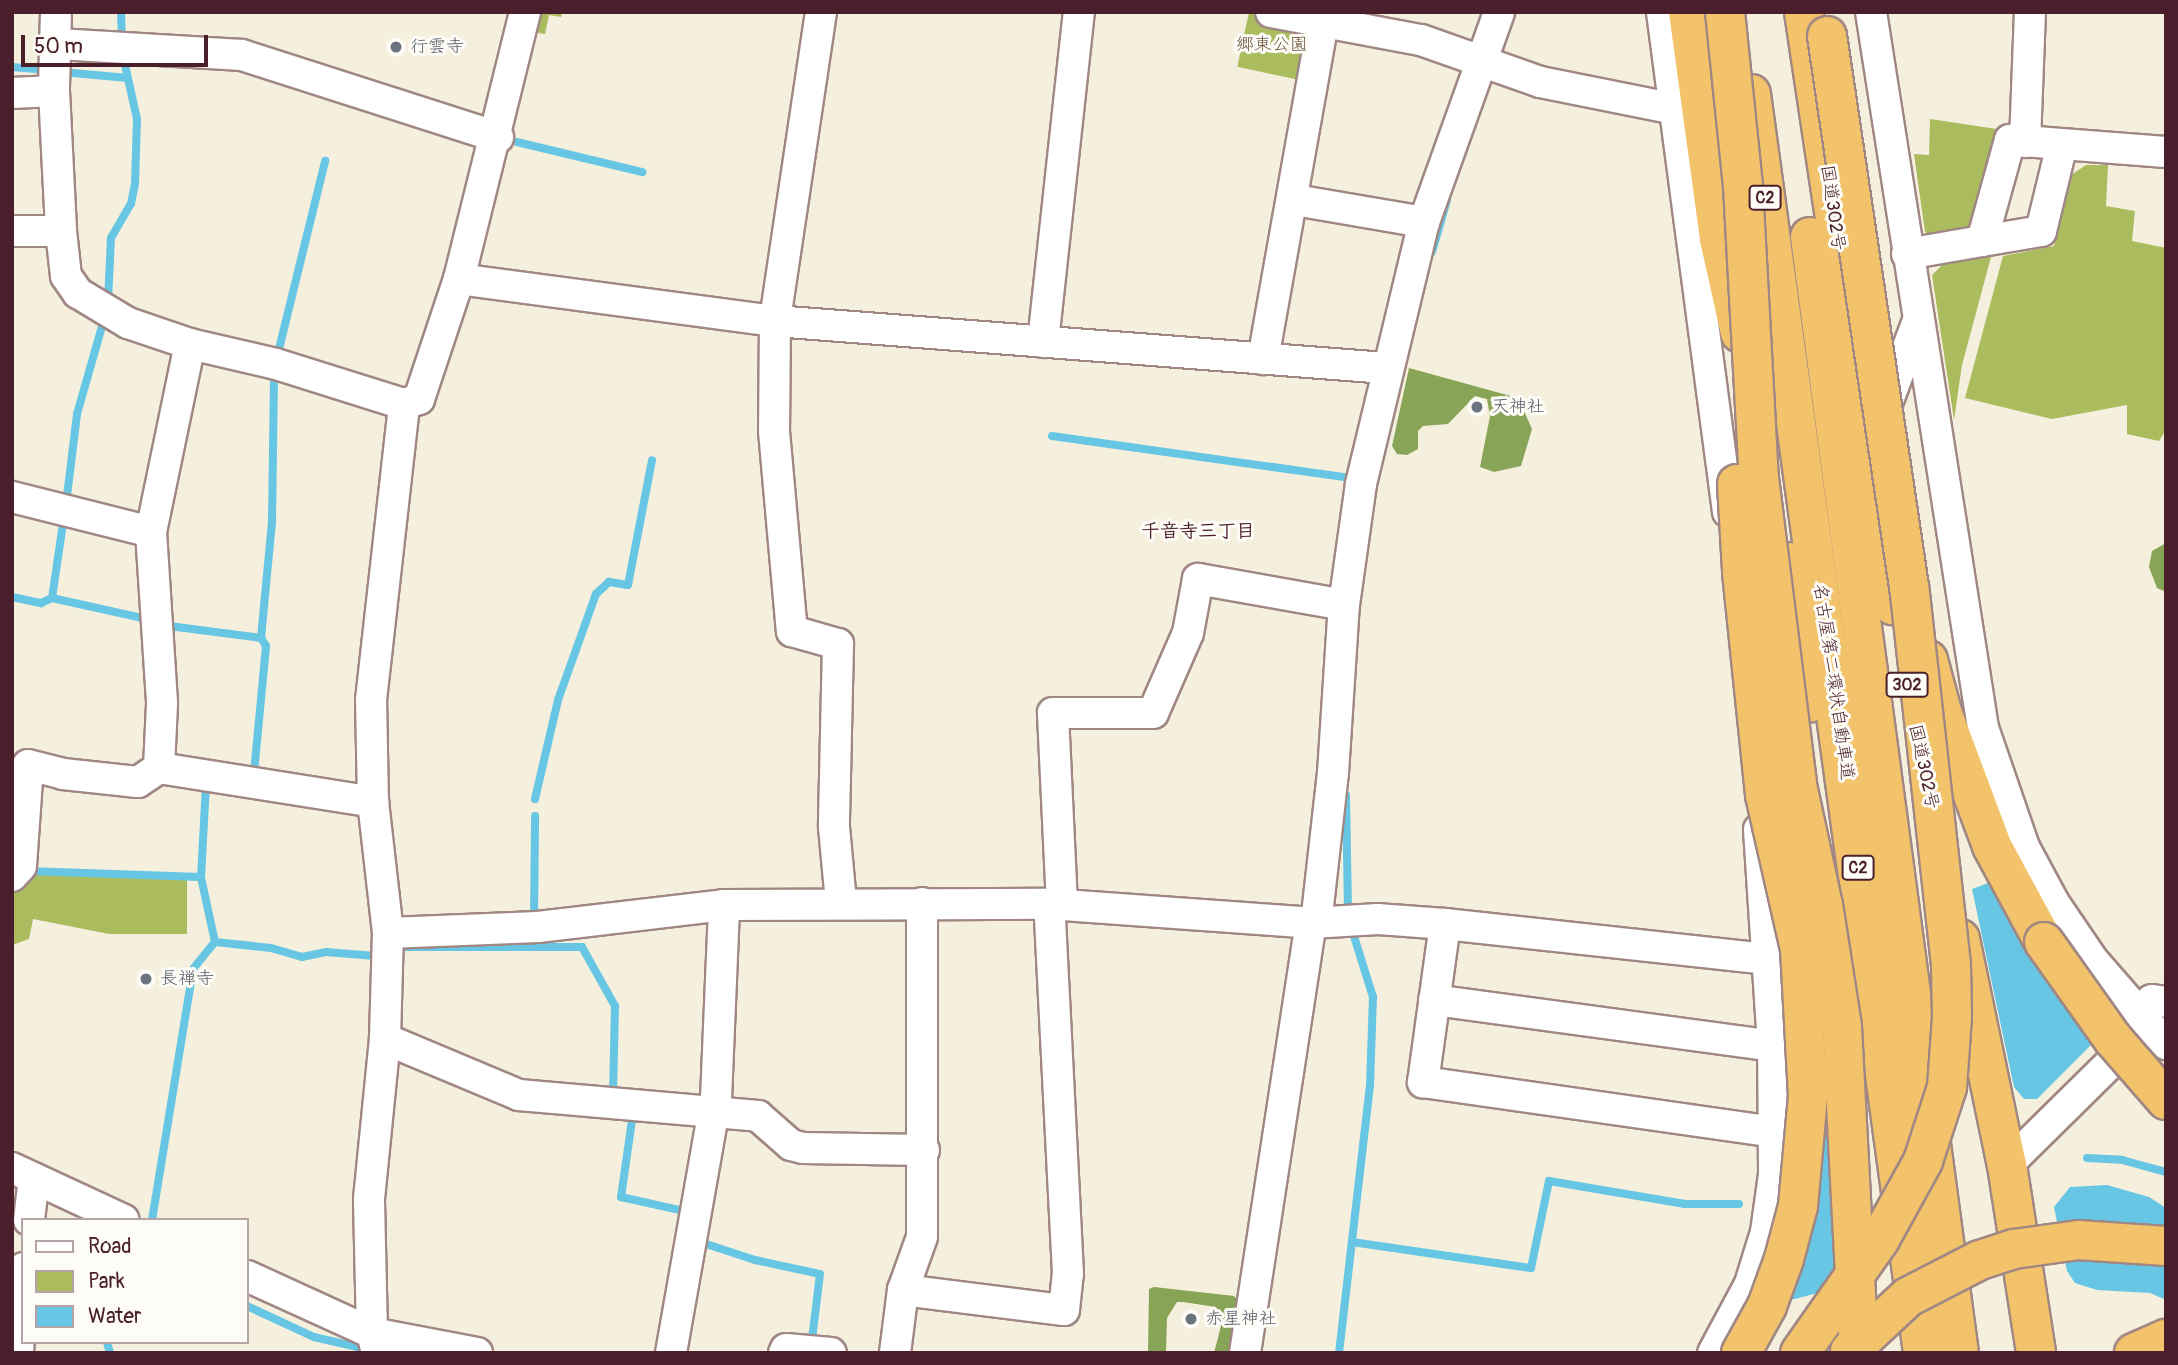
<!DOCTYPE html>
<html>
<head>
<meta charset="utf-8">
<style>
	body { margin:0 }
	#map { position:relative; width:2178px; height:1365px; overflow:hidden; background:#f5efdd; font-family:Pangolin,"Klee One",sans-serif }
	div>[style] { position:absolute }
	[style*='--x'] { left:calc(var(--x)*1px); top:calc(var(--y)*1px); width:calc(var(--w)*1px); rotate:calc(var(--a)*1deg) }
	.green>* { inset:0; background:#abbc5f; transform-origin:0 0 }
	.forest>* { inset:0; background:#88a456 }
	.water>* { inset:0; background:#66c6e4 }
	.stream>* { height:8px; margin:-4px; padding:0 4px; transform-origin:4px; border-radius:4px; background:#66c6e4 }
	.roads { filter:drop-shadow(2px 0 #a08784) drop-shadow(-2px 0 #a08784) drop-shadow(0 2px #a08784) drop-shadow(0 -2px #a08784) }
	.street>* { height:30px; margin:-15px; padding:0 15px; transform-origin:15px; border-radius:15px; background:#fff }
	.highway>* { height:38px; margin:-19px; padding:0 19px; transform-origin:19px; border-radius:19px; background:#f2c36a }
	.bridges { filter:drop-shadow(2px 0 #a08784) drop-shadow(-2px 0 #a08784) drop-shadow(0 2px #a08784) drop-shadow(0 -2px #a08784) }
	.highway-bridge>* { height:38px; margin:-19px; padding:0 19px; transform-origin:19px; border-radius:19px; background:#f2c36a }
	.dots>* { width:19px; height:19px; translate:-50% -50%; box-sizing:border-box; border:4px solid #fdfcf7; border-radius:50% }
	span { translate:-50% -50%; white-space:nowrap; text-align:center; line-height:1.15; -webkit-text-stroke:6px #fdfcf7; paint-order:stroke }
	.shield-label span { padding:2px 5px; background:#fdfcf7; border:2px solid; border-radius:5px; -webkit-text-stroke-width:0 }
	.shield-label { font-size:16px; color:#4a1f2b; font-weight:700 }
	.park-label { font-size:18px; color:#6c563d }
	.worship-label { font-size:18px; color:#5b616d }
	.left { translate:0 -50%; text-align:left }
	.street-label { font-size:18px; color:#4a1f2b }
	.neighbourhood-label { font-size:19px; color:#4a1f2b; font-weight:700 }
	.frame { position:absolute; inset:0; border:14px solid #4a1f2b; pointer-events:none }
	.legend { position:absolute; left:21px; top:1218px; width:228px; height:126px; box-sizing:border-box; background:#fdfcf7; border:2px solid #b5a4a5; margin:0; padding:9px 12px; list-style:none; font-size:21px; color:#4a1f2b }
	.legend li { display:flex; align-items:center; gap:14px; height:35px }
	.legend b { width:35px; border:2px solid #b5a4a5 }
	.scale { position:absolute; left:21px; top:35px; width:187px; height:32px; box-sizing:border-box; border:4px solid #4a1f2b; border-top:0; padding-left:9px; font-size:21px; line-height:24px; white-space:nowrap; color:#4a1f2b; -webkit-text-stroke:5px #fdfcf7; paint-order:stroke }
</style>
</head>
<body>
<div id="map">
	<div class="green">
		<i style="clip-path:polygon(536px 12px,562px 12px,561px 17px,549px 15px,545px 34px,532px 32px)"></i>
		<i style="left:1249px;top:12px;width:71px;height:56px;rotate:12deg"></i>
		<i style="clip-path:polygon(1930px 119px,2003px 130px,1969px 236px,1938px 240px,1925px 232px,1914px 154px,1929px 155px)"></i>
		<i style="clip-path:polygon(2086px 165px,2108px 165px,2106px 206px,2135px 211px,2132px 241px,2166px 248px,2166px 430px,2159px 441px,2127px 434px,2127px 405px,2052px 419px,1965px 398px,2003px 256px,2054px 246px,2071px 175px)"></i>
		<i style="clip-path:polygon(1991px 257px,1962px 365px,1954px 420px,1932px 275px,1944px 263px)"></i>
		<i style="clip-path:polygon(23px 874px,187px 879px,187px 934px,109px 934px,33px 919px,29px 939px,12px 945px,12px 886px)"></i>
	</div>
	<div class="forest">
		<i style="clip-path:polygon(1409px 368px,1518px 398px,1532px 429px,1521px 466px,1494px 472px,1480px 467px,1490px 416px,1487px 399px,1475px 396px,1448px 424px,1423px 426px,1418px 431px,1418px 449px,1407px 455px,1397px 454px,1392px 446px)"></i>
		<i style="clip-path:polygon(2166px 543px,2166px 592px,2157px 588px,2149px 567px,2152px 551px)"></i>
		<i style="clip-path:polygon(1154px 1287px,1234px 1296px,1239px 1302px,1232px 1353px,1214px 1353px,1222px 1322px,1216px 1307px,1183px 1302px,1177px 1302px,1167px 1318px,1166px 1353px,1148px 1353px,1149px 1289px)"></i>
	</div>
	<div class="water">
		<i style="clip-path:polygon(1999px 879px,2098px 1038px,2037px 1099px,2024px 1099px,2014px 1087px,1972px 889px)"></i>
		<i style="clip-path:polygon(1814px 1127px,1840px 1134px,1844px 1266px,1832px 1289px,1795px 1299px,1748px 1302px)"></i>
		<i style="clip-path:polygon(2107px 1185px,2149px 1197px,2166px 1208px,2166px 1300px,2150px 1293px,2097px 1290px,2075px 1283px,2067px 1271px,2054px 1207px,2070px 1187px)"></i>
	</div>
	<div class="stream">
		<i style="--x:121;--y:12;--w:28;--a:88"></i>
		<i style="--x:12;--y:67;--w:33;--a:5"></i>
		<i style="--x:62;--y:72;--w:66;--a:5.2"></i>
		<i style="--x:517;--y:142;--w:129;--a:13.5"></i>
		<i style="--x:1432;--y:252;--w:54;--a:-73.9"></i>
		<i style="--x:108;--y:301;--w:63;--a:-87.3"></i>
		<i style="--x:111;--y:238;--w:39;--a:-60"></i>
		<i style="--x:131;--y:204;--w:21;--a:-79"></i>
		<i style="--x:135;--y:183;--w:64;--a:-88.2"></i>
		<i style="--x:137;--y:119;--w:65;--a:-102.5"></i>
		<i style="--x:278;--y:353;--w:198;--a:-76.2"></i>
		<i style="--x:1052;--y:436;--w:301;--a:8"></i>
		<i style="--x:66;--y:504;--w:91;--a:-83"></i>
		<i style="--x:77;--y:414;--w:99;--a:-74.1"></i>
		<i style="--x:12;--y:597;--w:30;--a:12"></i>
		<i style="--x:41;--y:603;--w:12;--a:-24"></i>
		<i style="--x:52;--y:598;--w:101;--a:12.5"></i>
		<i style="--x:52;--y:598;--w:82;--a:-81.6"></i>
		<i style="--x:169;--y:626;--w:93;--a:7.4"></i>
		<i style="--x:261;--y:638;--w:9;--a:58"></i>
		<i style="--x:266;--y:646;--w:129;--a:95.4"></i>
		<i style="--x:261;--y:638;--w:117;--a:-84.6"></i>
		<i style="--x:272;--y:522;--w:148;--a:-89.2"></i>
		<i style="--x:1346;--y:795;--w:119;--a:89"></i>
		<i style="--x:535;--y:799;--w:102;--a:-76.9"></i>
		<i style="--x:558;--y:700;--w:113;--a:-70.3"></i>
		<i style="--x:596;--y:594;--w:18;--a:-43"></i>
		<i style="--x:609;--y:582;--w:19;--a:9"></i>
		<i style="--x:628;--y:585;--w:127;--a:-79.1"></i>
		<i style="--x:27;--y:871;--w:174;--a:2"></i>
		<i style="--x:534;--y:920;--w:104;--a:-89.4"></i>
		<i style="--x:215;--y:942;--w:56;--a:6.1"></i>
		<i style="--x:271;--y:948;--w:32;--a:16"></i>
		<i style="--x:302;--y:957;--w:25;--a:-12"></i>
		<i style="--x:326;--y:952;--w:49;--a:4.7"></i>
		<i style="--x:403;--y:947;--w:179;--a:0"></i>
		<i style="--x:582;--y:947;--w:68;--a:60.8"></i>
		<i style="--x:615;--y:1006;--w:89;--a:91.3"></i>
		<i style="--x:633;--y:1113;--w:85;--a:98.1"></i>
		<i style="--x:621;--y:1197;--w:65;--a:12.5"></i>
		<i style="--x:2087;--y:1158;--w:35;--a:3"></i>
		<i style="--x:2122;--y:1160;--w:46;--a:15.3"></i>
		<i style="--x:152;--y:1220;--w:254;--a:-80.7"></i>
		<i style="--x:193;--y:969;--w:35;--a:-51"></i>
		<i style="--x:215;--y:942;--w:66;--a:-102.2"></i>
		<i style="--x:201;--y:877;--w:91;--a:-86.9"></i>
		<i style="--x:206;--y:786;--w:3;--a:0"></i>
		<i style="--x:697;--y:1241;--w:61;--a:18.1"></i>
		<i style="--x:755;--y:1260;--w:66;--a:12.2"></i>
		<i style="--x:820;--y:1274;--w:65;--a:97"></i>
		<i style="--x:1352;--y:1242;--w:181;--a:8.3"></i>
		<i style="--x:1531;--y:1268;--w:89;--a:-78.3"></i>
		<i style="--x:1549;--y:1181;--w:138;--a:9.6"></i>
		<i style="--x:1685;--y:1204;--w:54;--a:0"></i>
		<i style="--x:247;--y:1306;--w:74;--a:24.8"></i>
		<i style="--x:314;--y:1337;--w:48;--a:13.2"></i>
		<i style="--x:107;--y:1342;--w:11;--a:75"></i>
		<i style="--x:1339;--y:1353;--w:269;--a:-83.4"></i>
		<i style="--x:1370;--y:1086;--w:89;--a:-88.1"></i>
		<i style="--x:1373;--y:997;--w:73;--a:-107.4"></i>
	</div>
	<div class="roads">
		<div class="street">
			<i style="--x:56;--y:12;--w:79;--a:91.5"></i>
			<i style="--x:54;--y:91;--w:140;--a:87.1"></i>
			<i style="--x:61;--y:231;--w:45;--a:83.7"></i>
			<i style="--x:66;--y:276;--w:21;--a:55"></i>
			<i style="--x:78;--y:293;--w:58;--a:31"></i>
			<i style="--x:128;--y:323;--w:65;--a:18.7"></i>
			<i style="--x:190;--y:344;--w:88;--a:13.1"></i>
			<i style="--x:276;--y:364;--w:134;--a:17.4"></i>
			<i style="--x:404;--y:404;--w:16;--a:-18"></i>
			<i style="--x:419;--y:399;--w:126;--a:-71.6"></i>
			<i style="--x:459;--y:279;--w:275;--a:-76.1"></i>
			<i style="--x:821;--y:12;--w:312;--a:98.5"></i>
			<i style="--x:775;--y:321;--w:110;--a:90.5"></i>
			<i style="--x:774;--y:431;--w:201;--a:84.9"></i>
			<i style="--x:792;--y:631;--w:48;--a:15.8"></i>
			<i style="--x:838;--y:644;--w:183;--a:91.3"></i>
			<i style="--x:834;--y:827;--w:75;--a:84.7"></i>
			<i style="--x:1271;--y:12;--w:153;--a:10.6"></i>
			<i style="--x:1421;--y:40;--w:126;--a:19.4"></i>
			<i style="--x:1540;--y:82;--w:138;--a:11.3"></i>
			<i style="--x:1662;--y:12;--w:504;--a:82.48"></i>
			<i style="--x:1871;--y:12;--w:725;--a:81.11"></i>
			<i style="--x:1983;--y:728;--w:126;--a:71"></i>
			<i style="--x:2024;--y:847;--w:64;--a:61.8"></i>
			<i style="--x:2054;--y:903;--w:68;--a:55.8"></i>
			<i style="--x:2092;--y:959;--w:113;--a:49"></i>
			<i style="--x:58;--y:44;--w:184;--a:3.4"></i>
			<i style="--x:242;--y:55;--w:269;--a:17.8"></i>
			<i style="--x:12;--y:93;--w:42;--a:-2.7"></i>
			<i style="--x:2025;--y:142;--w:130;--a:-87.8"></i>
			<i style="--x:1295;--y:200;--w:131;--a:9.7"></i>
			<i style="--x:12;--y:231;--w:49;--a:0"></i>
			<i style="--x:1982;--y:241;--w:60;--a:-9.6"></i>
			<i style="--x:2041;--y:231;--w:89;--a:-76.4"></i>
			<i style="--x:1907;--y:254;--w:76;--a:-9.8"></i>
			<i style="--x:1982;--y:241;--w:105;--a:-74.5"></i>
			<i style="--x:2010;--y:140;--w:156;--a:4.4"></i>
			<i style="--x:459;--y:279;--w:319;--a:7.6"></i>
			<i style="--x:775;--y:321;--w:613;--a:4.4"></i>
			<i style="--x:1043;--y:342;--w:332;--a:-83.8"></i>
			<i style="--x:1263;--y:359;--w:352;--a:-79.9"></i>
			<i style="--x:1883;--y:414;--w:97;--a:-69.5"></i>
			<i style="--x:12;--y:497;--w:143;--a:14.1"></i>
			<i style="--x:151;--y:532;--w:192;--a:-78.3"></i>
			<i style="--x:151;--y:532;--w:172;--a:86.3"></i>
			<i style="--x:162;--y:704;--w:64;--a:92.7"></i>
			<i style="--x:12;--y:876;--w:13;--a:-48"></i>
			<i style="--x:21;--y:866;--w:101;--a:-86"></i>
			<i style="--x:28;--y:765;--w:36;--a:14"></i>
			<i style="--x:63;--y:774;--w:75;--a:6.1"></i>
			<i style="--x:138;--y:782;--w:25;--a:-34"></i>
			<i style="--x:159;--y:768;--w:217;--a:9"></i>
			<i style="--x:1062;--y:905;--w:192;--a:-92.7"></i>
			<i style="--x:1053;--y:713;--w:100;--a:0"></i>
			<i style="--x:1153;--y:713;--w:87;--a:-66.4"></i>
			<i style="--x:1188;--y:633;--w:55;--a:-79.5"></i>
			<i style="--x:1198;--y:579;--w:148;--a:10.1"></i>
			<i style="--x:1445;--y:924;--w:160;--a:97.9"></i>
			<i style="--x:1423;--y:1082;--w:356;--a:8.1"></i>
			<i style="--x:388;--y:933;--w:150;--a:-2.3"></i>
			<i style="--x:538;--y:927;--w:187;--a:-6.7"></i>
			<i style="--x:724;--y:905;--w:325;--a:-0.2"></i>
			<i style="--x:1049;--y:904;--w:263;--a:4.1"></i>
			<i style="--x:1311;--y:923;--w:67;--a:-3.4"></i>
			<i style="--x:1378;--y:919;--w:67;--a:4.3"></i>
			<i style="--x:1445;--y:924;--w:325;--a:6.2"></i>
			<i style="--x:1434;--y:1000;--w:342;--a:7.7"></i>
			<i style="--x:2138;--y:1012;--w:18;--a:-41"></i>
			<i style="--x:2152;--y:1000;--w:14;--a:8"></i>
			<i style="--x:385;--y:1039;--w:145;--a:22.7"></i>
			<i style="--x:519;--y:1095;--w:240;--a:5"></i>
			<i style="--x:758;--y:1116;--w:44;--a:41.3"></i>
			<i style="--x:791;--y:1145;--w:12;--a:14"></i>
			<i style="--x:803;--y:1148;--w:121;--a:0.9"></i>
			<i style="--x:2007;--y:1165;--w:185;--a:-44.6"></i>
			<i style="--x:12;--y:1168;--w:123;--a:24.9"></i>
			<i style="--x:29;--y:1220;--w:42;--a:-83.2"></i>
			<i style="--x:247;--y:1276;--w:137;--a:24.5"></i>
			<i style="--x:372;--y:1333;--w:107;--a:10.8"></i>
			<i style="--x:903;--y:1290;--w:162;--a:7.1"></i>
			<i style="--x:1064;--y:1310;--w:36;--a:-84"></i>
			<i style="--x:1068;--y:1274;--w:370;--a:-92.9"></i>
			<i style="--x:18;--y:1353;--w:85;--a:-86.6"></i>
			<i style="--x:377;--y:1353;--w:21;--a:-104"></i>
			<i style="--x:372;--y:1333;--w:134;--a:-91.3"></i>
			<i style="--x:369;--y:1199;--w:161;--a:-84.3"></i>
			<i style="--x:385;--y:1039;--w:106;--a:-88.4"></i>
			<i style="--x:388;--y:933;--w:132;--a:-96.5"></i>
			<i style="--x:373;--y:802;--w:102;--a:-91.1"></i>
			<i style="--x:371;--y:700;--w:298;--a:-83.6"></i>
			<i style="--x:671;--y:1353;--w:258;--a:-80"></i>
			<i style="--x:716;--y:1099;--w:194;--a:-87.6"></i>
			<i style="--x:784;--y:1353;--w:4;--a:-63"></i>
			<i style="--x:786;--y:1349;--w:45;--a:5.1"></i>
			<i style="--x:895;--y:1353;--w:64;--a:-82.8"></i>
			<i style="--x:903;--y:1290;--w:56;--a:-70.3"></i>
			<i style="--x:922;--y:1237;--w:334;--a:-90"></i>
			<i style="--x:1245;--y:1353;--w:435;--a:-81.3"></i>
			<i style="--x:1311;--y:923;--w:10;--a:-53"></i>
			<i style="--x:1317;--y:915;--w:143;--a:-83.6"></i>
			<i style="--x:1333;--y:773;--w:168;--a:-86.3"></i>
			<i style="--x:1344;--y:605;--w:122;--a:-82"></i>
			<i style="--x:1361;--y:484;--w:269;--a:-76.5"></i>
			<i style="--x:1424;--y:222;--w:223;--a:-70.3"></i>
			<i style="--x:1713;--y:1353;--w:78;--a:-61.8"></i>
			<i style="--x:1750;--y:1284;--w:54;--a:-72.9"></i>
			<i style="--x:1766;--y:1232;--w:59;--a:-82.1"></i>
			<i style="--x:1774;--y:1174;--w:128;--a:-90.4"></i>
			<i style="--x:1773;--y:1046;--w:217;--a:-93.7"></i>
		</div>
		<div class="highway">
			<i style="--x:1688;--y:12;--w:229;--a:82.2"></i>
			<i style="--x:1719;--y:239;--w:96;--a:77.4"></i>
			<i style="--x:1804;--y:12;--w:600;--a:81.46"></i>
			<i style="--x:1751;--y:94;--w:1271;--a:82.22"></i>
			<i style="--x:1810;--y:237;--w:1126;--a:82.4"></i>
			<i style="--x:1790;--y:562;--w:142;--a:82.3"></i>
			<i style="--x:1928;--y:660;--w:54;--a:74.9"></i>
			<i style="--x:1942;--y:712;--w:143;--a:69.5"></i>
			<i style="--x:1992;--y:846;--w:109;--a:61.6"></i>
			<i style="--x:1960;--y:939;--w:231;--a:78.3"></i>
			<i style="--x:2007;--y:1165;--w:190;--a:81.2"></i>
			<i style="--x:2134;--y:1353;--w:35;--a:-24"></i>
		</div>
	</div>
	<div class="bridges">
		<div class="highway-bridge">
			<i style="--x:1725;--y:12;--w:175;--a:84.1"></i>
			<i style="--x:1743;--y:186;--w:292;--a:86.9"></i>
			<i style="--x:1759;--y:478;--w:309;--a:82.9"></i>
			<i style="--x:1797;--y:785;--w:123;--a:77.8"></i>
			<i style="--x:1823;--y:905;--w:123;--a:81.1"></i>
			<i style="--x:1842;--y:1027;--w:326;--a:87"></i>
			<i style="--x:1737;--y:484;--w:88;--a:86.7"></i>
			<i style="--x:1742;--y:572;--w:224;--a:84.1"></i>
			<i style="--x:1765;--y:795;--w:158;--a:77.2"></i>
			<i style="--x:1800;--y:949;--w:147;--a:86.9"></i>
			<i style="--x:1808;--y:1096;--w:110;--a:95.2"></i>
			<i style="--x:1798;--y:1206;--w:55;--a:104.8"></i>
			<i style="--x:1784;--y:1259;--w:50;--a:109.9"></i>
			<i style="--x:1767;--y:1306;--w:54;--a:119"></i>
			<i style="--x:2044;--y:942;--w:119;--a:54.6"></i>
			<i style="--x:2113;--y:1039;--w:81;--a:49"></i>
			<i style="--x:1850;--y:1351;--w:79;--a:-43"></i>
			<i style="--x:1908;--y:1297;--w:81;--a:-27.2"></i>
			<i style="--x:1980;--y:1260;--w:36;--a:-18"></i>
			<i style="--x:2014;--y:1249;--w:65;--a:-8"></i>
			<i style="--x:2078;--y:1240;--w:88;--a:3.9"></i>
			<i style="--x:1800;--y:1353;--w:139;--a:-54.9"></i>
			<i style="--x:1880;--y:1239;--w:89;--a:-61.1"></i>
			<i style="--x:1923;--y:1161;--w:78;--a:-72"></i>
			<i style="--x:1947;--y:1087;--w:70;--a:-85.9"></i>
			<i style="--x:1952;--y:1017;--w:52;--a:-91.1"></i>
			<i style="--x:1951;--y:965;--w:380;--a:-96.3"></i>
			<i style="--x:1909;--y:587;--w:557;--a:-98.46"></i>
		</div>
	</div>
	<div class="dots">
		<i style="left:396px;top:47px;background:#6b7280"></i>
		<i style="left:1477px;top:407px;background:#6b7280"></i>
		<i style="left:146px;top:979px;background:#6b7280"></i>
		<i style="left:1191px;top:1319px;background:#6b7280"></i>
	</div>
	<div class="shield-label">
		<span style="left:1765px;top:198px">C2</span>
		<span style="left:1907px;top:685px">302</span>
		<span style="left:1858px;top:868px">C2</span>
	</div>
	<div class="park-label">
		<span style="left:1272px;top:45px">郷東公園</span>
	</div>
	<div class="worship-label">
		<span class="left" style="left:410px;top:47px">行雲寺</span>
		<span class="left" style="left:1491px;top:407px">天神社</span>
		<span class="left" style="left:160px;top:979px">長禅寺</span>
		<span class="left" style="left:1205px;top:1319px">赤星神社</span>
	</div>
	<div class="street-label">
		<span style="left:1832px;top:208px;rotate:82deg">国道302号</span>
		<span style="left:1833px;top:682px;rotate:82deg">名古屋第二環状自動車道</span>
		<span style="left:1923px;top:767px;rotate:78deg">国道302号</span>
	</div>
	<div class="neighbourhood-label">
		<span style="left:1198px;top:532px">千音寺三丁目</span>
	</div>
	<div class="frame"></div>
	<ul class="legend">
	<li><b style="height:9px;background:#fff"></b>Road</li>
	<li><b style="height:19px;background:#abbc5f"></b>Park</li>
	<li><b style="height:19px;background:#66c6e4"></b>Water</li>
	</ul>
	<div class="scale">50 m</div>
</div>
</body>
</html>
